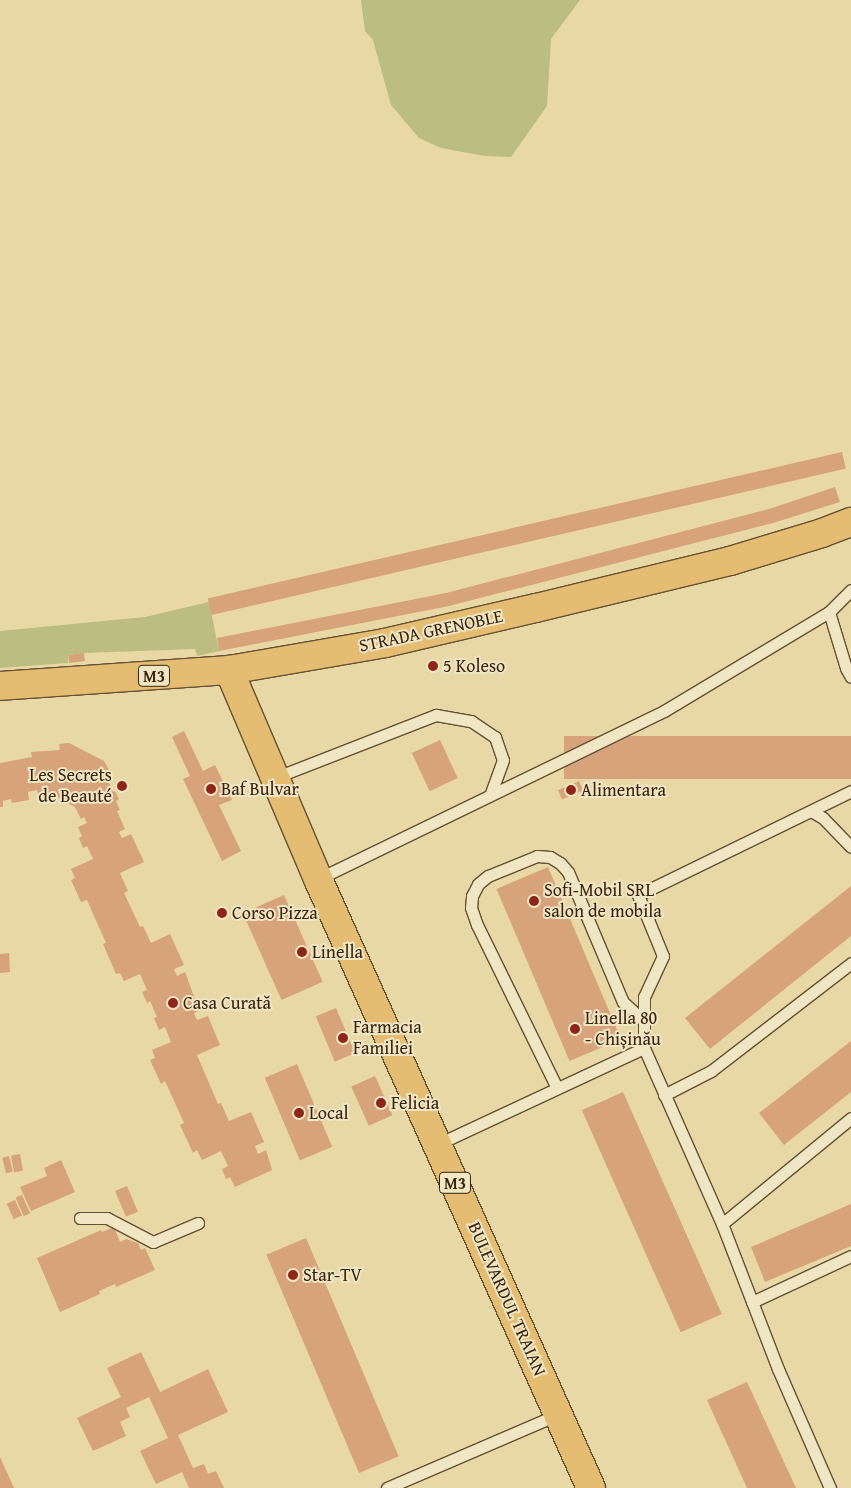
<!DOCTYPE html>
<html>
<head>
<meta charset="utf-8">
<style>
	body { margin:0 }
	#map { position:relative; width:851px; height:1488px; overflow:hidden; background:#e8d8a5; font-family:"Gentium Book Plus",serif }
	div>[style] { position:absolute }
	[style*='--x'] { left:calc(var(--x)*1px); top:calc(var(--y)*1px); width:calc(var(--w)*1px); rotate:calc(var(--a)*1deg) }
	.green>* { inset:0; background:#bbbd82 }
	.building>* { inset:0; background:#d7a37b; transform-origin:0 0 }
	.roads { filter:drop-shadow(1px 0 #645132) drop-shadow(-1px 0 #645132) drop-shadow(0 1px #645132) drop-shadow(0 -1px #645132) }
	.service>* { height:11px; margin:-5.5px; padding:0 5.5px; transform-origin:5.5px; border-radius:5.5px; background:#f0e6c4 }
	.primary>* { height:28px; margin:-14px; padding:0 14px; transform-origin:14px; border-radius:14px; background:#e4bc72 }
	.trunk>* { height:28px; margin:-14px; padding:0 14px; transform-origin:14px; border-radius:14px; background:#e4bc72 }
	.dots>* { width:14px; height:14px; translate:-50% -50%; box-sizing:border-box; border:2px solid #f0e6c4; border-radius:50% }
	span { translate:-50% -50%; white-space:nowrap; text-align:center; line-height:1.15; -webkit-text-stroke:4px #f0e6c4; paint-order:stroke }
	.shield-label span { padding:1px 4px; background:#f0e6c4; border:1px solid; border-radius:4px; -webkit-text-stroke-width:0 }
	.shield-label { font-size:16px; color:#38240c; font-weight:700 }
	.street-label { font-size:18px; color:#38240c }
	.poi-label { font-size:18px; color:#38240c }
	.left { translate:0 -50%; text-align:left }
	.right { translate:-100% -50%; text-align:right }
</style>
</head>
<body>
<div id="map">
	<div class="green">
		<i style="clip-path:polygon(361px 0,580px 0,551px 39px,547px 106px,511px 157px,485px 156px,441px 148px,419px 138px,391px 105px,373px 40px,365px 31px)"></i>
		<i style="clip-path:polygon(209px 602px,219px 651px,197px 656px,195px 649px,84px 653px,68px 655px,68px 663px,0 668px,0 631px,145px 617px)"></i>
	</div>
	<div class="building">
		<i style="left:842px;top:452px;width:17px;height:651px;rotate:77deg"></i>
		<i style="clip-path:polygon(835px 487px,840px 502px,773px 523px,449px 606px,219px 651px,217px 638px,446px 593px,769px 509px)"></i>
		<i style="left:84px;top:653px;width:8px;height:16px;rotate:83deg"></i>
		<i style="clip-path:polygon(184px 731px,203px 771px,215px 765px,232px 800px,219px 805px,241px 851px,222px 861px,183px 779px,190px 776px,172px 737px)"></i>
		<i style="left:851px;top:736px;width:43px;height:287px;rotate:90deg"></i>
		<i style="left:440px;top:740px;width:42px;height:31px;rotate:65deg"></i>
		<i style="clip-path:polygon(69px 743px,104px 761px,109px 770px,104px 772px,113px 792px,115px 791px,119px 799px,116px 801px,120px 810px,117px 811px,125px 829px,119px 832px,122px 838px,131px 834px,144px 862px,120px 873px,128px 891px,124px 893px,140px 927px,143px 926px,151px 943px,170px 934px,184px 965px,174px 969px,177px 976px,185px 972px,195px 999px,197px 999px,202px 1009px,194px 1013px,197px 1020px,208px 1016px,220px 1045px,197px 1055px,218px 1104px,221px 1103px,229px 1121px,251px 1112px,264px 1142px,255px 1146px,258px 1154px,266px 1150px,272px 1170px,235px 1187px,230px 1177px,226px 1179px,222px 1169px,228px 1166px,221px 1151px,202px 1160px,197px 1150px,193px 1153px,180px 1125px,184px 1123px,165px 1081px,161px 1084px,150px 1060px,155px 1058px,152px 1050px,171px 1042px,165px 1027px,159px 1030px,154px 1018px,157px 1017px,150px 1001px,147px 1003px,142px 992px,147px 990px,140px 974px,124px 981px,120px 973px,116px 974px,103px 944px,106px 943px,87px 900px,81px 902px,71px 880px,75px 878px,71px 869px,93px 859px,87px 846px,83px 848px,79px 838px,82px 836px,78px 827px,87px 823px,84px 817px,81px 819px,75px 807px,50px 793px,38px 795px,37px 790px,28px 792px,29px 800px,12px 803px,11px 799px,3px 801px,3px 807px,0 807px,0 763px,32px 757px,31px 752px,60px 750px,59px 744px)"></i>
		<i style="left:579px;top:781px;width:10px;height:23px;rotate:66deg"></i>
		<i style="left:548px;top:867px;width:187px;height:56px;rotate:67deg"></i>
		<i style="clip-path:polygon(851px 886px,851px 936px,710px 1049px,685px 1018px)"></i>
		<i style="left:284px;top:895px;width:95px;height:45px;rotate:66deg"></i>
		<i style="clip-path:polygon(9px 953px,10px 972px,0 973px,0 954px)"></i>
		<i style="left:336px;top:1008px;width:49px;height:22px;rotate:67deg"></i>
		<i style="clip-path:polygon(851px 1041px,851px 1092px,784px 1145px,759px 1113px)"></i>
		<i style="left:297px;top:1064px;width:90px;height:35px;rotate:67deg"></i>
		<i style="left:375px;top:1076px;width:43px;height:26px;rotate:66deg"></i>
		<i style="left:623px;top:1092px;width:243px;height:45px;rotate:66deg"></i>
		<i style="left:20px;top:1154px;width:17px;height:9px;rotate:80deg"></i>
		<i style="left:9px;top:1156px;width:16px;height:7px;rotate:76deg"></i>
		<i style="clip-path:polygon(61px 1160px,75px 1192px,31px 1211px,20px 1187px,47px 1176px,44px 1168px)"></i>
		<i style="left:127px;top:1186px;width:28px;height:13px;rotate:67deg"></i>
		<i style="left:22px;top:1195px;width:20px;height:7px;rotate:66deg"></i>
		<i style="left:15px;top:1200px;width:17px;height:9px;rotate:66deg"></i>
		<i style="clip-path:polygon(851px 1204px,851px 1246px,765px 1282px,751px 1247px)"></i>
		<i style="clip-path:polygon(114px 1227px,120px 1242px,126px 1239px,138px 1243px,141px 1250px,145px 1248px,155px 1270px,116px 1287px,115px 1284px,99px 1291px,100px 1294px,60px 1312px,37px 1258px,101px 1230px,102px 1232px)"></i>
		<i style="left:306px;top:1238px;width:237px;height:43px;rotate:67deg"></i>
		<i style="clip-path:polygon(141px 1352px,160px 1392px,208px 1369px,228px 1412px,178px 1435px,193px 1468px,204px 1464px,208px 1474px,216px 1471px,224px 1488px,189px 1488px,182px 1472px,156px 1484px,140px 1451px,168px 1438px,149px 1397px,126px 1408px,130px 1417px,120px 1422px,126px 1436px,93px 1451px,77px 1418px,121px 1397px,107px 1368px)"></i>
		<i style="clip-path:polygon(747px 1382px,796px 1488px,747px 1488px,707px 1400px)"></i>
		<i style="clip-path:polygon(0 1457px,14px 1488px,0 1488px)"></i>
	</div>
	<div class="roads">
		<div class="service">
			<i style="--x:829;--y:612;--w:59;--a:73.1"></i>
			<i style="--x:846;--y:668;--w:10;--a:61"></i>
			<i style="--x:274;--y:778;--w:174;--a:-21.3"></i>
			<i style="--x:436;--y:715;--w:36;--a:10"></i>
			<i style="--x:471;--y:721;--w:29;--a:34"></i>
			<i style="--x:495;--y:737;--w:24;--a:71"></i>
			<i style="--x:503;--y:760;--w:35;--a:110"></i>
			<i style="--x:811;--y:811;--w:14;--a:30"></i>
			<i style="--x:823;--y:818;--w:40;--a:46"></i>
			<i style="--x:318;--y:879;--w:385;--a:-25.9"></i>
			<i style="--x:664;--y:711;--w:192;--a:-31"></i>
			<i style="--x:829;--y:612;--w:31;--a:-45"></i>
			<i style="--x:557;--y:1088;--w:182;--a:-116.1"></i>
			<i style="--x:477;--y:925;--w:18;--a:-109"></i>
			<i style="--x:471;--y:908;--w:12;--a:-85"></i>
			<i style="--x:472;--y:896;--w:13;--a:-63"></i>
			<i style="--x:478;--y:884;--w:13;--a:-39"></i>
			<i style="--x:488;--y:876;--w:53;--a:-22.2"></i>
			<i style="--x:537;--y:856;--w:13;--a:4"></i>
			<i style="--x:550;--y:857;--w:12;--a:31"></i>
			<i style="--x:560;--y:863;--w:12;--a:48"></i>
			<i style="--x:568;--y:872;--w:141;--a:67.1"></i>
			<i style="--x:623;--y:1002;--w:28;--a:42"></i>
			<i style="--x:664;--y:1095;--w:53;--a:-27.1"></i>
			<i style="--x:711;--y:1071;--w:177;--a:-37.6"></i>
			<i style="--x:438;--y:1144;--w:227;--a:-25"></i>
			<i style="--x:80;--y:1218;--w:27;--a:0"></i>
			<i style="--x:107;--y:1218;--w:52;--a:27.6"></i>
			<i style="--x:153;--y:1242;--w:49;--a:-22.9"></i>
			<i style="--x:722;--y:1224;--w:167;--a:-39.4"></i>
			<i style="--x:752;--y:1302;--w:109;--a:-24.9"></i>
			<i style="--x:387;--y:1488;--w:187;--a:-23.3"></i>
			<i style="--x:830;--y:1488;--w:130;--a:-113.6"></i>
			<i style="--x:778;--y:1369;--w:155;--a:-111.1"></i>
			<i style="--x:722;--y:1224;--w:193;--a:-113.9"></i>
			<i style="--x:644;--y:1048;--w:51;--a:-90"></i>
			<i style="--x:644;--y:997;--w:45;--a:-65.1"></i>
			<i style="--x:663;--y:956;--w:66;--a:-112.3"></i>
			<i style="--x:638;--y:895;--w:237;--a:-26"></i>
		</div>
		<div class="primary">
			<i style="--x:229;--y:670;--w:158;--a:-9.8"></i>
			<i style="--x:385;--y:643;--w:155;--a:-13.1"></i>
			<i style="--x:536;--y:608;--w:200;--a:-13.6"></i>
			<i style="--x:730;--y:561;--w:96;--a:-16.9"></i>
			<i style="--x:822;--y:533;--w:31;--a:-21"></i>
		</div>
		<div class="trunk">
			<i style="--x:0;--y:686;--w:230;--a:-4"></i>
			<i style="--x:229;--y:670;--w:227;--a:66.9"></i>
			<i style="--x:318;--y:879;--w:667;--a:65.85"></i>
		</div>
	</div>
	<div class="dots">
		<i style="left:433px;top:666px;background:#8f2418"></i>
		<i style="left:122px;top:786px;background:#8f2418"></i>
		<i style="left:211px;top:789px;background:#8f2418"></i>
		<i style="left:571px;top:790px;background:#8f2418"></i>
		<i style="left:534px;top:901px;background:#8f2418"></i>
		<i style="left:222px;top:913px;background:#8f2418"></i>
		<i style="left:302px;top:952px;background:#8f2418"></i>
		<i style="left:173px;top:1003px;background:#8f2418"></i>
		<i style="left:575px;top:1029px;background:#8f2418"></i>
		<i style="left:343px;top:1038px;background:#8f2418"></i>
		<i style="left:381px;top:1103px;background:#8f2418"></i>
		<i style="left:299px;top:1113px;background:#8f2418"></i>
		<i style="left:293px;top:1275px;background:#8f2418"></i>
	</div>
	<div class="shield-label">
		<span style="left:154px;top:676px">M3</span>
		<span style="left:455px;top:1183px">M3</span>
	</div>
	<div class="street-label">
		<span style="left:431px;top:631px;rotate:-12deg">STRADA GRENOBLE</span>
		<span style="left:507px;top:1299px;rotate:66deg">BULEVARDUL TRAIAN</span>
	</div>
	<div class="poi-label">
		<span class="left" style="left:443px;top:666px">5 Koleso</span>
		<span class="right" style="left:112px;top:786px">Les Secrets<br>de Beauté</span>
		<span class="left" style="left:221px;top:789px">Baf Bulvar</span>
		<span class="left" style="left:581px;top:790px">Alimentara</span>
		<span class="left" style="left:544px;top:901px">Sofi-Mobil SRL<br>salon de mobila</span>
		<span class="left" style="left:232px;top:913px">Corso Pizza</span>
		<span class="left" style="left:312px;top:952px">Linella</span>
		<span class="left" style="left:183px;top:1003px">Casa Curată</span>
		<span class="left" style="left:585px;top:1029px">Linella 80<br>- Chișinău</span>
		<span class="left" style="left:353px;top:1038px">Farmacia<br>Familiei</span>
		<span class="left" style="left:391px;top:1103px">Felicia</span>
		<span class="left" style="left:309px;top:1113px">Local</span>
		<span class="left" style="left:303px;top:1275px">Star-TV</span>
	</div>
</div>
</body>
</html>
